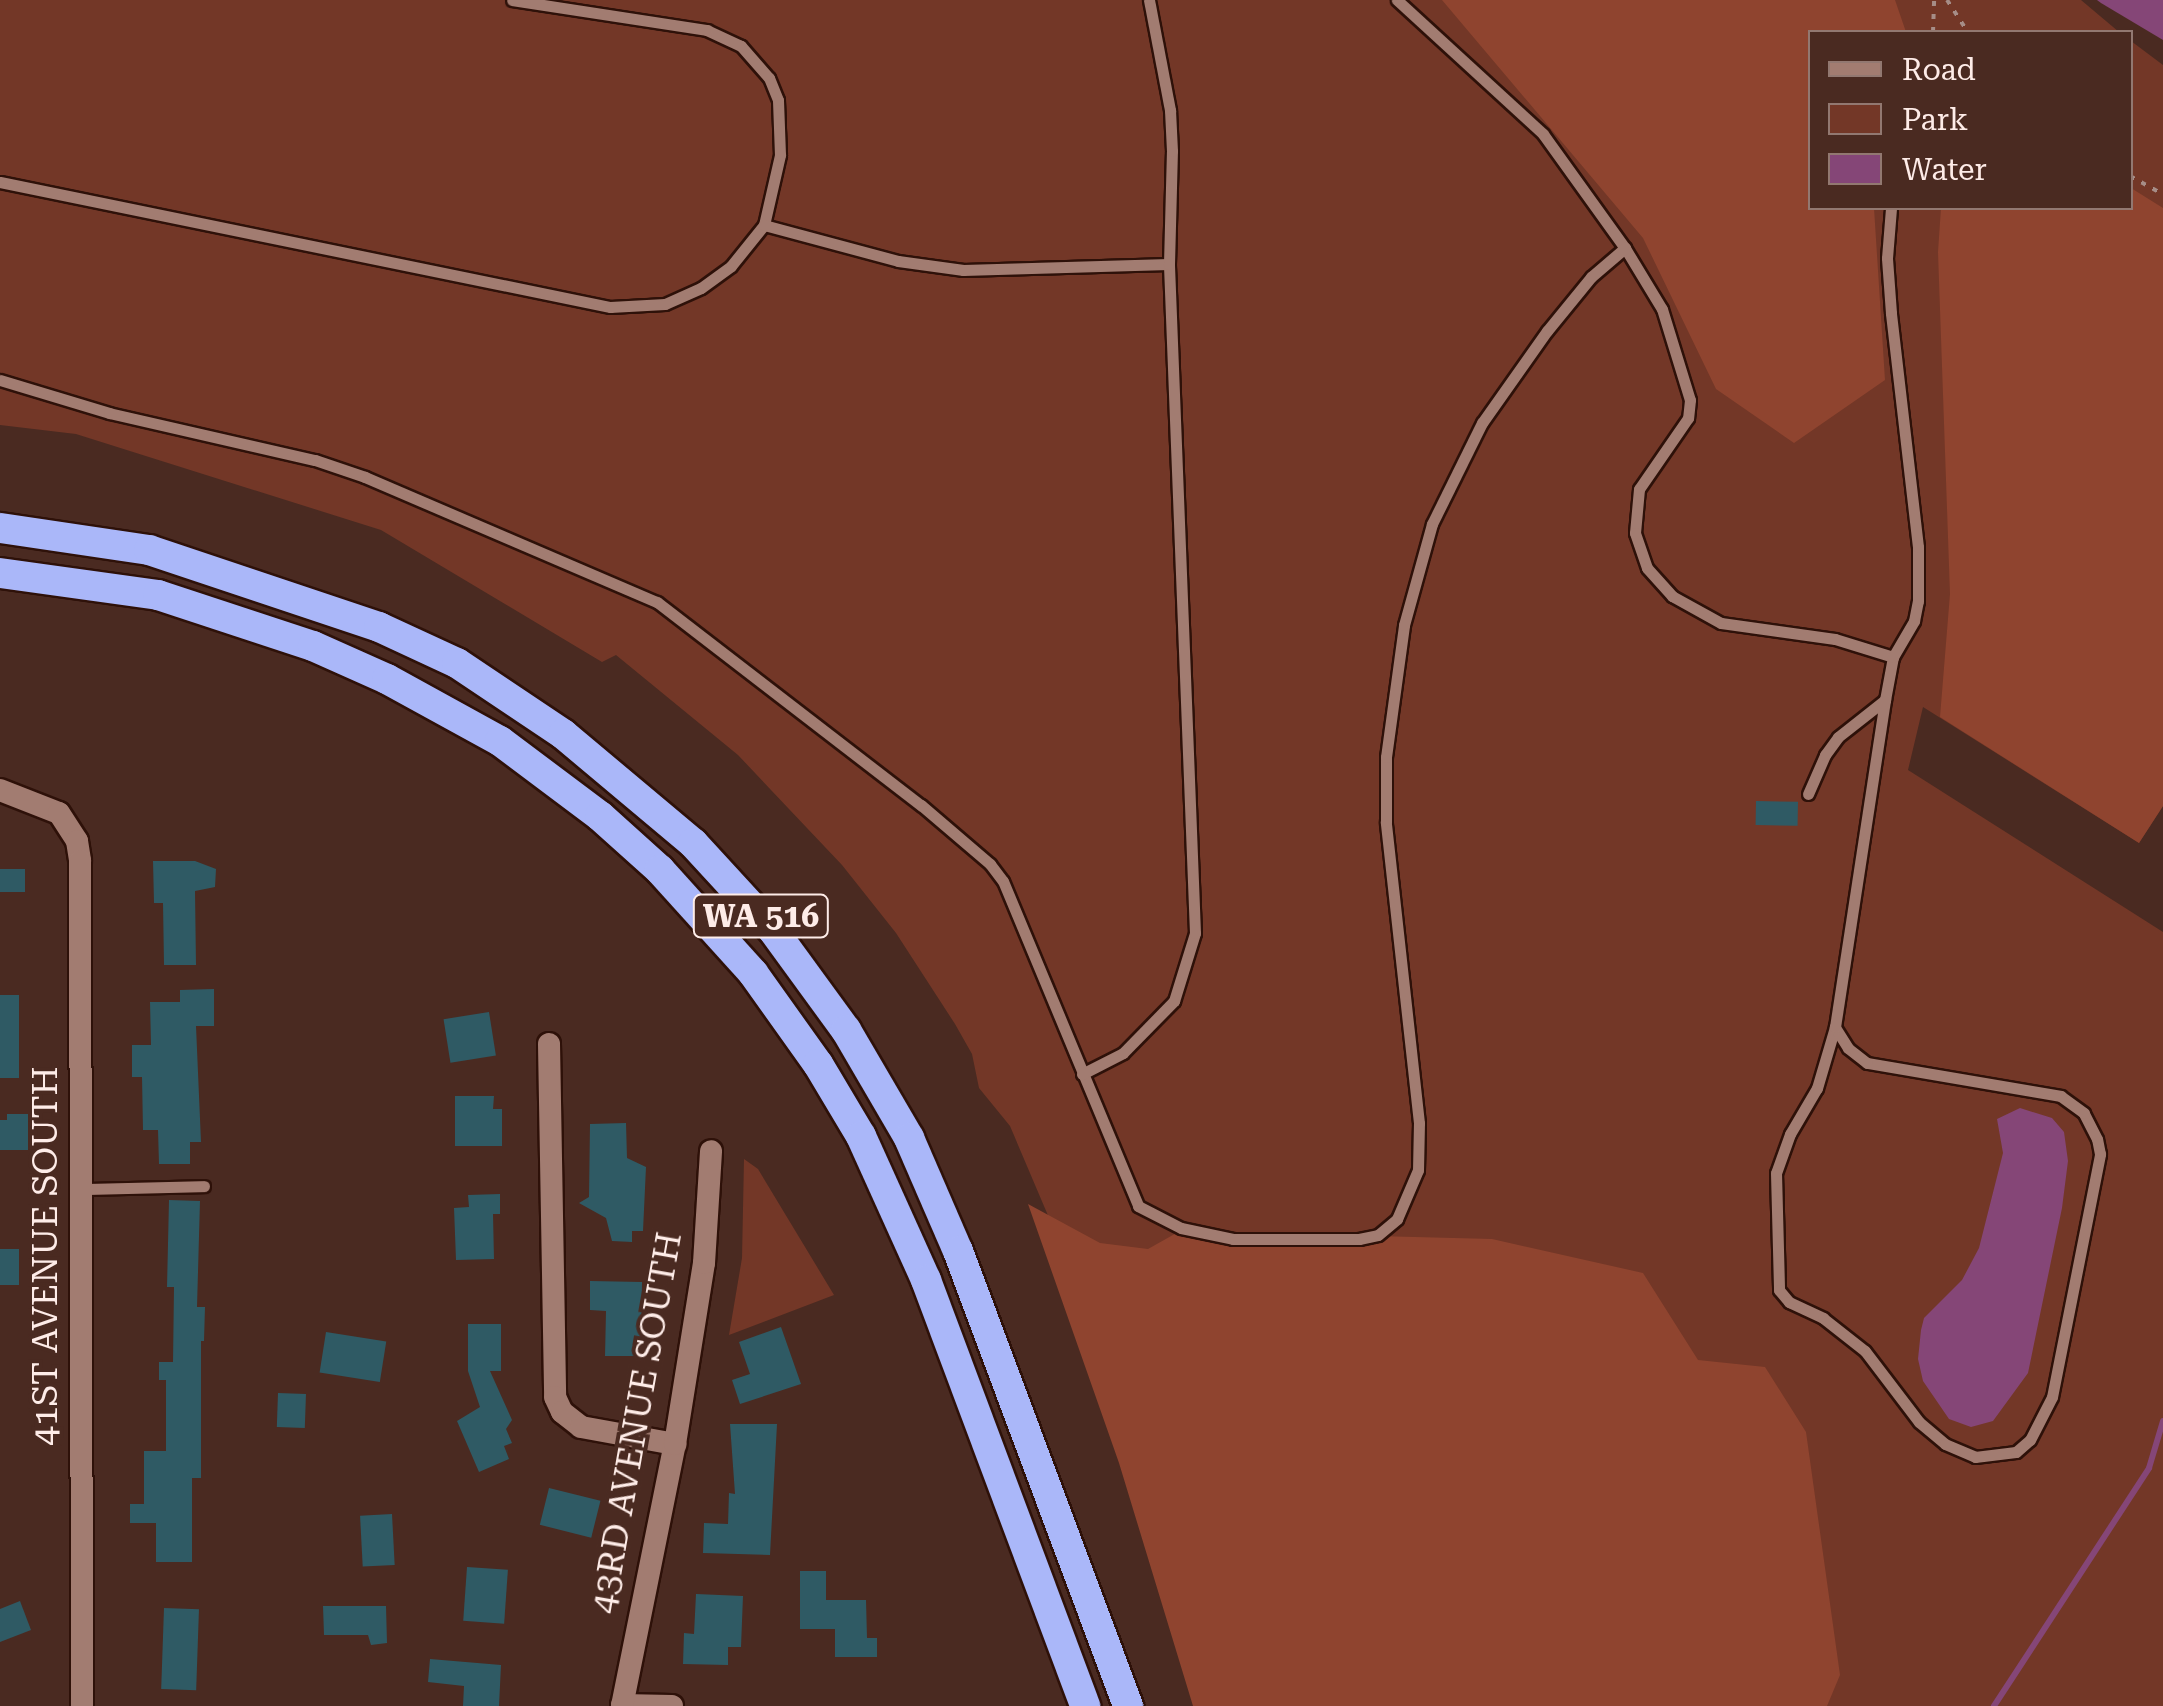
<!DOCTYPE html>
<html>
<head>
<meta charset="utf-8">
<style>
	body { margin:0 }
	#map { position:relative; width:2163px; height:1706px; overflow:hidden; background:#4a2a21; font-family:"Roboto Serif",serif }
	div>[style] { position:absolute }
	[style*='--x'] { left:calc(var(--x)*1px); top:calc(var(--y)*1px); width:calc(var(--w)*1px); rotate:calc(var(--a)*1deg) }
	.green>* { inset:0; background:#733727 }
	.forest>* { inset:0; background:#8f442f }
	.water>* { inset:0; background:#854677 }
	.stream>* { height:6px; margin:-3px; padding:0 3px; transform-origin:3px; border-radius:3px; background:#854677 }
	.building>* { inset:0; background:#2f5a64; transform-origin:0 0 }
	.path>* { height:4px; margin-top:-2px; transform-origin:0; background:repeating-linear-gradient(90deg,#a68d87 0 5px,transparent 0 13px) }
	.roads { filter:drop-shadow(2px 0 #2e1109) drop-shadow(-2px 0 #2e1109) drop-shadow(0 2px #2e1109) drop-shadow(0 -2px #2e1109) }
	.lane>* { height:11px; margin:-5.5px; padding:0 5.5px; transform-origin:5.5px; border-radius:5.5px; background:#a27c71 }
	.street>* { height:22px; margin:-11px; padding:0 11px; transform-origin:11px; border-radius:11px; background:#a27c71 }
	.highway>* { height:30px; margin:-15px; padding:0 15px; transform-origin:15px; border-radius:15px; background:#aab7f9 }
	span { translate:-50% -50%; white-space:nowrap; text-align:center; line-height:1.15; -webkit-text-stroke:8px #4a2a21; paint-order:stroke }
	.shield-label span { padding:2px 8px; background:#4a2a21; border:2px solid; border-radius:8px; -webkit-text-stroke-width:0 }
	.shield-label { font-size:32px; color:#feece8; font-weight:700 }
	.street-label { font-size:35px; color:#feece8 }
	.legend { position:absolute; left:1808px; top:30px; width:325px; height:180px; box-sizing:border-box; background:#4a2a21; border:2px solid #927871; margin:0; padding:12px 18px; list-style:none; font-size:30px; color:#feece8 }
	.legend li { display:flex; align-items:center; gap:20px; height:50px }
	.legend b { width:50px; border:2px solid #927871 }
</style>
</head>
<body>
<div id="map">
	<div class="green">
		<i style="clip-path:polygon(0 0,2081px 0,2119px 32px,1810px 32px,1810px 208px,2130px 208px,2131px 41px,2163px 65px,2163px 806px,2139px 843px,1923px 707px,1908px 770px,2163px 932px,2163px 1706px,1291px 1706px,1058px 1239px,1010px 1126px,979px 1088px,972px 1054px,955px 1024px,896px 933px,842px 865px,738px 755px,616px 655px,602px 662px,381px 530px,76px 434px,0 425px)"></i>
		<i style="clip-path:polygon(744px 1159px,758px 1169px,834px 1295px,729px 1335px,742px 1258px)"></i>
	</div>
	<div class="forest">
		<i style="clip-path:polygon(1442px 0,1895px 0,1906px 32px,1810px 32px,1810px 208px,1874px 208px,1885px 380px,1794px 443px,1716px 389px,1643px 238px)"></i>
		<i style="clip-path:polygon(2131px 188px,2163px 208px,2163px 806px,2139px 843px,1940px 717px,1950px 594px,1938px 252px,1941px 208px,2130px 208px)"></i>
		<i style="clip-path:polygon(1028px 1204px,1100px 1243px,1148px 1249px,1180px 1231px,1492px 1239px,1643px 1273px,1698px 1360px,1765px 1367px,1806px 1432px,1840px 1675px,1827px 1706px,1193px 1706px,1119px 1463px)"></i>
	</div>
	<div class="water">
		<i style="clip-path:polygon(2097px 0,2163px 0,2163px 40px,2101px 3px)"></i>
		<i style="clip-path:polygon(2020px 1108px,2052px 1118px,2064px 1132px,2068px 1161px,2062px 1208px,2028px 1373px,1993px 1421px,1971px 1427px,1949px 1419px,1923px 1381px,1918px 1359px,1921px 1330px,1924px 1318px,1962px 1280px,1979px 1248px,2003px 1153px,1997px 1119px)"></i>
	</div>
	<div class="stream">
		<i style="--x:1994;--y:1706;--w:284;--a:-56.9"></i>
		<i style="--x:2149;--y:1468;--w:49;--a:-73.4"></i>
	</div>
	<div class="building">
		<i style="left:1756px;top:801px;width:42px;height:24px;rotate:1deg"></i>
		<i style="clip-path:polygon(153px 861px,195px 861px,216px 869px,215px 887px,195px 891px,196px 965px,164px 965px,163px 903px,154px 903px)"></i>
		<i style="left:0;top:869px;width:25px;height:23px"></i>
		<i style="clip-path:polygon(214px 989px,214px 1026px,196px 1026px,201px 1142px,190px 1142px,190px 1164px,159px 1164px,158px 1130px,143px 1130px,142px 1077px,132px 1077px,132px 1045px,151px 1045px,150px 1002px,180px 1002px,180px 990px)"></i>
		<i style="left:0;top:995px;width:19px;height:83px"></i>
		<i style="left:489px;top:1012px;width:44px;height:46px;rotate:81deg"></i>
		<i style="clip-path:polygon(455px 1096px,494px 1096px,493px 1109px,502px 1109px,502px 1146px,455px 1146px)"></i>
		<i style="clip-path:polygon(7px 1114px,28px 1114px,28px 1150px,0 1150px,0 1120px,7px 1120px)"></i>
		<i style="clip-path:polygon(626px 1123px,627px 1158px,646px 1167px,643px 1231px,632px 1231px,632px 1242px,612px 1241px,606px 1218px,579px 1203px,589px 1197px,590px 1124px)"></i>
		<i style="clip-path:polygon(500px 1194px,500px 1214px,493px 1214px,494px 1259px,456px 1260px,454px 1208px,469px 1207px,468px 1195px)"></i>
		<i style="clip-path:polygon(169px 1200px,200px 1201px,197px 1307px,205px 1307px,204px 1341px,201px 1341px,201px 1478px,192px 1478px,192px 1562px,156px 1562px,156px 1523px,130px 1523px,130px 1504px,144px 1504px,144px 1451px,166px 1451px,166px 1380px,159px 1380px,159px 1362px,173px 1362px,174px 1287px,167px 1287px)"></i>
		<i style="left:0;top:1249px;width:19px;height:36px"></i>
		<i style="clip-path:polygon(590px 1281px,642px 1282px,641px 1356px,605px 1356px,606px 1311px,590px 1310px)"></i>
		<i style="clip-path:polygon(468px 1324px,501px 1324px,501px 1371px,490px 1371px,512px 1420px,506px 1429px,512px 1443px,504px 1446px,509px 1459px,479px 1472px,457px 1421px,480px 1407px,468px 1371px)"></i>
		<i style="clip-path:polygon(781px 1327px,801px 1384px,740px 1404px,732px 1380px,750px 1374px,739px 1342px)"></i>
		<i style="left:326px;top:1332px;width:61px;height:41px;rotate:9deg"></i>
		<i style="left:278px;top:1393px;width:28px;height:34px;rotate:2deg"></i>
		<i style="clip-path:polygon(730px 1424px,777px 1424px,770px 1555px,703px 1553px,704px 1523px,728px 1524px,729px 1493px,735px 1494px)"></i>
		<i style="left:549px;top:1488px;width:53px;height:38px;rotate:14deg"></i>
		<i style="left:392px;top:1514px;width:51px;height:32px;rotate:87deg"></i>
		<i style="left:467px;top:1567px;width:41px;height:54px;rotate:4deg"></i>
		<i style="clip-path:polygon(800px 1571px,826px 1571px,826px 1600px,866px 1600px,867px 1638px,877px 1638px,877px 1657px,835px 1657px,835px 1629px,800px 1629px)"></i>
		<i style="clip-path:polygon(696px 1594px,743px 1596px,741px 1647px,728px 1647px,728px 1665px,683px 1664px,684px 1633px,694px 1634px)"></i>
		<i style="clip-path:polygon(20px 1601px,31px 1630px,0 1642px,0 1609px)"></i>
		<i style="clip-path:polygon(323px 1606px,386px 1606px,387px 1643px,371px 1645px,368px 1635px,324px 1635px)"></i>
		<i style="left:164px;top:1608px;width:35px;height:81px;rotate:2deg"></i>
		<i style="clip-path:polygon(430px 1659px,501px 1665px,499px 1706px,463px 1706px,464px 1686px,428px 1682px)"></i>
	</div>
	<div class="path">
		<i style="--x:1947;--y:0;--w:38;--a:57"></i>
		<i style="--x:1933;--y:32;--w:32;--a:-88"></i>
		<i style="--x:2130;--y:176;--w:38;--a:29"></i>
	</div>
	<div class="roads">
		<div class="lane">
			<i style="--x:1397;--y:0;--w:198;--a:42.5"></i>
			<i style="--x:1543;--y:134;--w:140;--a:54.3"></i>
			<i style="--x:1625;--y:248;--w:71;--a:58.8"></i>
			<i style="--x:1662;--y:309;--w:95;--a:72.9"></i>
			<i style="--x:1690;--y:400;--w:18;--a:96"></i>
			<i style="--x:1688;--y:418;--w:86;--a:124.6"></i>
			<i style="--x:1639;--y:489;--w:44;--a:95.2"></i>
			<i style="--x:1635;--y:533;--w:37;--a:71"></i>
			<i style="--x:1647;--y:568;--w:38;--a:48"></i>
			<i style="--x:1672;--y:596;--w:56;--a:28.9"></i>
			<i style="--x:1721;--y:623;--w:115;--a:8"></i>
			<i style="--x:1835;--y:639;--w:61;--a:17.2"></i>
			<i style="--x:0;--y:182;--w:623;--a:11.58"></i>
			<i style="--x:610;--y:307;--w:55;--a:-3.1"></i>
			<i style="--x:665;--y:304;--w:39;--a:-24"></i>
			<i style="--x:701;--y:288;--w:37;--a:-36"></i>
			<i style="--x:731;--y:266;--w:53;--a:-51.2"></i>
			<i style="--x:764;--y:225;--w:72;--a:-77.1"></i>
			<i style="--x:780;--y:155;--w:55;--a:-92.1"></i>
			<i style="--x:778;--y:100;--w:24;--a:-112"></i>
			<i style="--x:769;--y:78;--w:43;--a:-131.2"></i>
			<i style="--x:741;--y:46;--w:38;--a:-155"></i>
			<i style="--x:707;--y:30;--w:197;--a:-171.3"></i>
			<i style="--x:764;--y:225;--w:139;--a:15"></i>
			<i style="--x:898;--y:261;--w:66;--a:7.9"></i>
			<i style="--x:963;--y:270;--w:206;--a:-1.7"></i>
			<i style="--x:0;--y:380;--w:114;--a:16.8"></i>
			<i style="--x:109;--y:413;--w:211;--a:12.9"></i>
			<i style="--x:315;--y:460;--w:53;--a:18.8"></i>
			<i style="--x:365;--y:477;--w:318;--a:23.2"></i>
			<i style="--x:657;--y:602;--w:333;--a:37.6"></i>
			<i style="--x:921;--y:805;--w:91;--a:40.5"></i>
			<i style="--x:990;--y:864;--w:21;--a:53"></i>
			<i style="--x:1003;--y:881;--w:352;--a:67.4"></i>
			<i style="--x:1138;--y:1206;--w:48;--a:27.1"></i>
			<i style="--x:1181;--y:1228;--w:53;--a:11.9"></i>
			<i style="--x:1233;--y:1239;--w:126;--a:0"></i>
			<i style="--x:1359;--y:1239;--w:19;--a:-12"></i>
			<i style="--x:1378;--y:1235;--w:25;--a:-40"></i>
			<i style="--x:1397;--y:1219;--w:53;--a:-66.8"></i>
			<i style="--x:1418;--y:1170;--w:47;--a:-88.8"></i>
			<i style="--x:1419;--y:1123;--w:303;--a:-96.3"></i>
			<i style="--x:1386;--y:822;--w:65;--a:-90"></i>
			<i style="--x:1386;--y:757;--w:133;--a:-82.2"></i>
			<i style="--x:1404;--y:625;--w:105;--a:-74.5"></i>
			<i style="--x:1432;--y:524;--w:113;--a:-63.7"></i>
			<i style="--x:1482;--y:423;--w:113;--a:-54.8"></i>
			<i style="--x:1547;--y:331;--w:70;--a:-50.8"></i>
			<i style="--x:1591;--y:277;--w:45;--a:-40.5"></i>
			<i style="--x:1808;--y:794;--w:43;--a:-66.4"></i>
			<i style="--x:1825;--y:755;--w:22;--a:-54"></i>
			<i style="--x:1838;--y:737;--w:60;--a:-38.2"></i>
			<i style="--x:1885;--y:700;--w:44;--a:-79.5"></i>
			<i style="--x:1893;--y:657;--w:42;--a:-59.7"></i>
			<i style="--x:1914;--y:621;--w:20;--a:-79"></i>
			<i style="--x:1918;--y:601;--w:54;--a:-90"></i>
			<i style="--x:1918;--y:547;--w:236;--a:-96.6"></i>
			<i style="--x:1891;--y:313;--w:55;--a:-94.2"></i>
			<i style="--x:1887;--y:258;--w:50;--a:-85.4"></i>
			<i style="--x:1835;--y:1027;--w:64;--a:106.4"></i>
			<i style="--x:1817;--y:1088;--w:53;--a:120.4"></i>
			<i style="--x:1790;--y:1134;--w:41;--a:109.7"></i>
			<i style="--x:1776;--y:1173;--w:117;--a:88.5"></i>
			<i style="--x:1779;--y:1290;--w:16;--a:50"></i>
			<i style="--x:1789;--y:1302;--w:38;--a:25"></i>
			<i style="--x:1823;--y:1318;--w:53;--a:38.2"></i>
			<i style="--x:1865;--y:1351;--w:89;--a:52.7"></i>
			<i style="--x:1919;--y:1422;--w:34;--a:40"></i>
			<i style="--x:1945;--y:1444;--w:33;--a:23"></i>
			<i style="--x:1975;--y:1457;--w:41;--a:-7"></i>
			<i style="--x:2016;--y:1452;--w:18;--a:-41"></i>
			<i style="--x:2030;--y:1440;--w:48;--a:-62.9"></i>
			<i style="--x:2052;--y:1397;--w:248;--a:-78.8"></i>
			<i style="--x:2100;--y:1154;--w:15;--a:-101"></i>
			<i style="--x:2097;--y:1139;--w:29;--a:-117"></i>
			<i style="--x:2084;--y:1113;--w:29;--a:-144"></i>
			<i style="--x:2061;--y:1096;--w:197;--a:-170.3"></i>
			<i style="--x:1867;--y:1063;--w:24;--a:-142"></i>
			<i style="--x:1848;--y:1048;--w:25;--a:-122"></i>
			<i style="--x:1835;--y:1027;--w:331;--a:-81.3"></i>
			<i style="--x:1082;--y:1074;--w:46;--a:-27.1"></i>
			<i style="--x:1123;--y:1053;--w:73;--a:-45.6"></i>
			<i style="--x:1174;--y:1001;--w:71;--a:-72.8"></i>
			<i style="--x:1195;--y:933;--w:670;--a:-92.23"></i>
			<i style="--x:1169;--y:264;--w:113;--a:-88.5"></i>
			<i style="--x:1172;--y:151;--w:41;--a:-92.8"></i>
			<i style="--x:1170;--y:110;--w:112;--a:-100.8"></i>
			<i style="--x:82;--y:1189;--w:122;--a:-1.4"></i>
		</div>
		<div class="street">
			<i style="--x:0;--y:790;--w:63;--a:21.3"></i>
			<i style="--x:59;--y:813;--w:33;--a:57"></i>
			<i style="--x:77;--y:841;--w:20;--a:81"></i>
			<i style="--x:80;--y:861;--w:845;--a:89.86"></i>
			<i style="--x:549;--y:1044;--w:353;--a:89"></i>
			<i style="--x:555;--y:1397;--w:17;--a:65"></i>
			<i style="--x:562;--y:1412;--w:24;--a:38"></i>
			<i style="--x:581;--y:1427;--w:96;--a:10.3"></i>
			<i style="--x:622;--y:1705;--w:50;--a:1.1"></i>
			<i style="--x:622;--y:1706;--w:267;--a:-78.6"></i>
			<i style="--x:675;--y:1444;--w:183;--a:-80.9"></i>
			<i style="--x:704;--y:1263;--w:112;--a:-86.4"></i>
		</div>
		<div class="highway">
			<i style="--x:0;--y:528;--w:151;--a:8.4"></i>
			<i style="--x:149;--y:550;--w:243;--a:18.5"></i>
			<i style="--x:379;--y:627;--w:86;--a:24.8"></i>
			<i style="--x:457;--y:663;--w:128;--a:33.8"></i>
			<i style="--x:563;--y:734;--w:170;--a:40"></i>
			<i style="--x:693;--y:843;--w:118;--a:47.4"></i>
			<i style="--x:773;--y:930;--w:124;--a:53.9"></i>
			<i style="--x:846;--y:1030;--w:125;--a:59.7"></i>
			<i style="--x:909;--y:1138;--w:123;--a:66.6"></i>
			<i style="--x:958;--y:1251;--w:486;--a:69.5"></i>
			<i style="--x:0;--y:573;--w:160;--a:7.9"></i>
			<i style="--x:158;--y:595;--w:163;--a:18.2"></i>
			<i style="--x:313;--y:646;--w:81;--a:24"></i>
			<i style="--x:387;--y:679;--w:129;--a:28.8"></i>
			<i style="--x:500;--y:741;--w:125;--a:36.9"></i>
			<i style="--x:600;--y:816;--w:81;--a:42"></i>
			<i style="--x:660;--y:870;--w:139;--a:47.9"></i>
			<i style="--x:753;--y:973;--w:112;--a:54.5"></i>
			<i style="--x:818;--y:1064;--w:84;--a:59.2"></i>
			<i style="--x:861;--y:1136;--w:158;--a:65.7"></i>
			<i style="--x:926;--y:1280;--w:455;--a:69.5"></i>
		</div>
	</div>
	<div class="shield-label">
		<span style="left:761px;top:916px">WA 516</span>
	</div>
	<div class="street-label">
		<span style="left:46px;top:1256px;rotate:-90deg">41ST AVENUE SOUTH</span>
		<span style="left:637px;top:1423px;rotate:-80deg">43RD AVENUE SOUTH</span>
	</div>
	<ul class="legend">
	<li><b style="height:12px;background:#a27c71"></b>Road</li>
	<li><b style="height:28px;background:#733727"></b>Park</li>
	<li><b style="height:28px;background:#854677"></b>Water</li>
	</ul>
</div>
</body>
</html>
